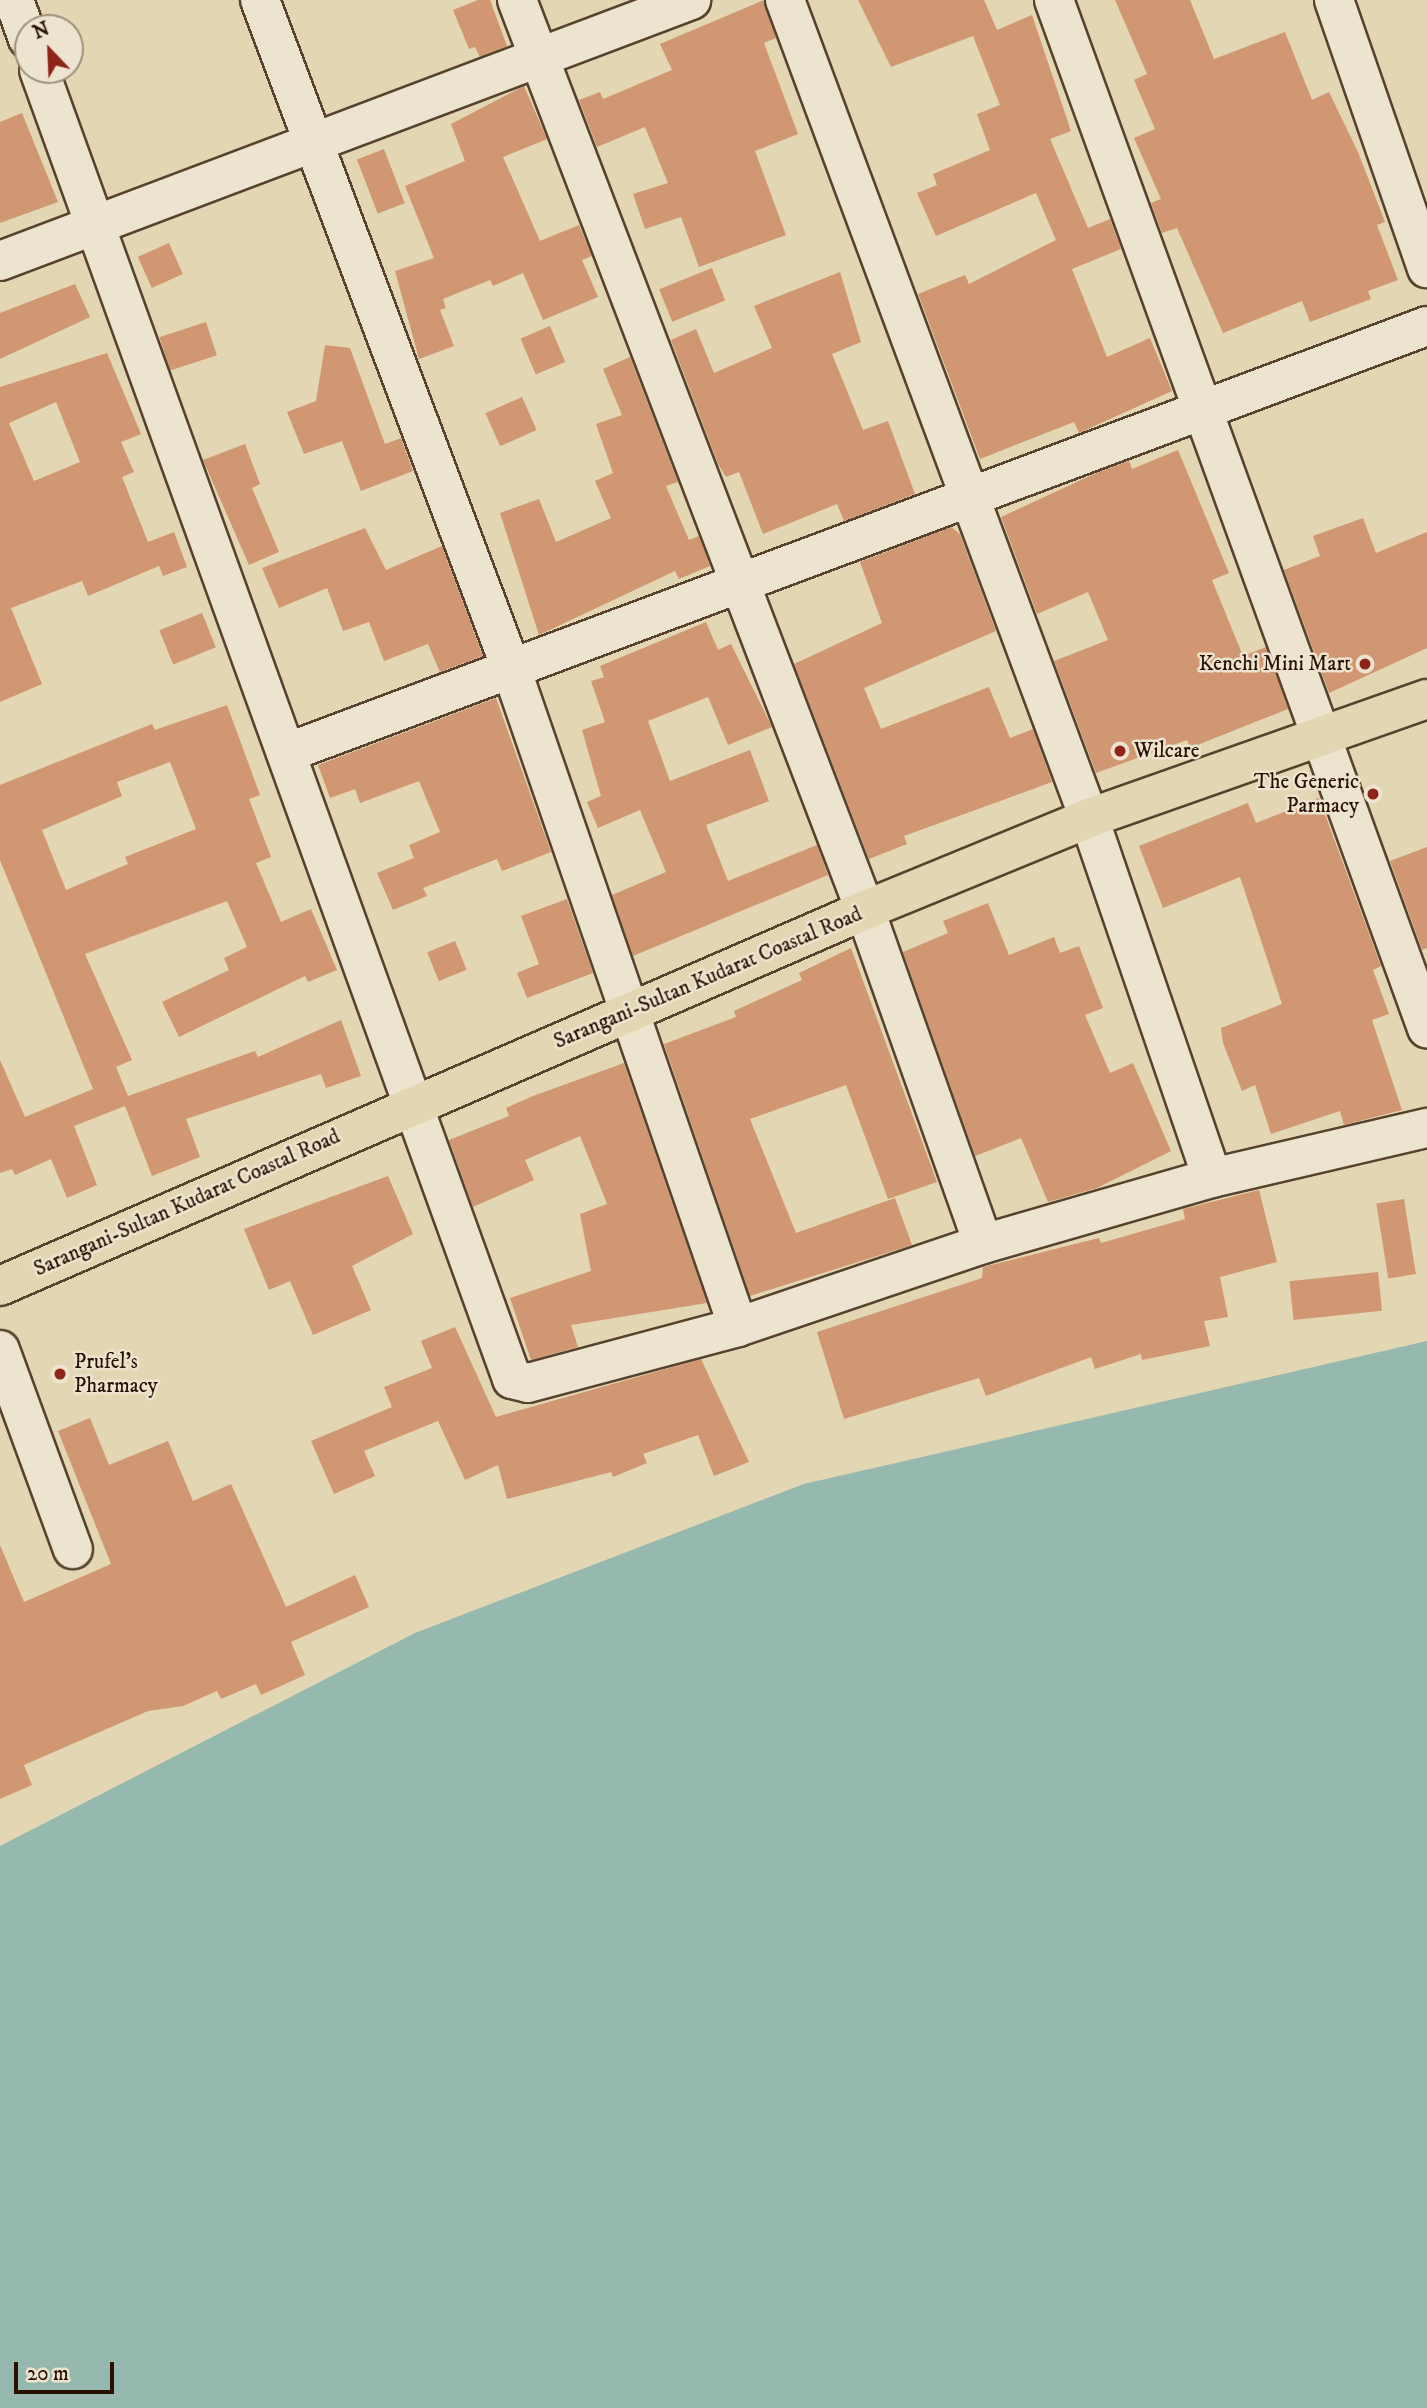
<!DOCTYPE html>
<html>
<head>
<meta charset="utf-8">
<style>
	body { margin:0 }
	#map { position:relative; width:1427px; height:2408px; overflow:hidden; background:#e2d6b3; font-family:"IM FELL DW Pica",serif }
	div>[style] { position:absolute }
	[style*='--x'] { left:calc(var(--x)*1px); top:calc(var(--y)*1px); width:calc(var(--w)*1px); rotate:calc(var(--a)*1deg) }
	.water>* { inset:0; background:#95b9ae }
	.building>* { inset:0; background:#d09772; transform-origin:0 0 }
	.roads { filter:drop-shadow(2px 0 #56422e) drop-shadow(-2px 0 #56422e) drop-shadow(0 2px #56422e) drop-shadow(0 -2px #56422e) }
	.street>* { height:38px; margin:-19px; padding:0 19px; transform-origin:19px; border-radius:19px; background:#ece4ce }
	.primary>* { height:38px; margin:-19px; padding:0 19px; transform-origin:19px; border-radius:19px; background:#e2d6b3 }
	.dots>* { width:19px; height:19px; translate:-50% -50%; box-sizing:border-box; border:4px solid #ece4ce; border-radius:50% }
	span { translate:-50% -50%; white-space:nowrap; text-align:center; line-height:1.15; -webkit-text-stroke:5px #ece4ce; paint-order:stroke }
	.poi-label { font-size:21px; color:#281101 }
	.right { translate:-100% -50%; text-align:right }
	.left { translate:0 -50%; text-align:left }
	.street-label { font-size:21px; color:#281101 }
	.north { position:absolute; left:14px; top:14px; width:70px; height:70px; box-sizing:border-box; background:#ece4ce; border:2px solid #9e907c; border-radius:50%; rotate:337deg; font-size:19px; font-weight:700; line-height:28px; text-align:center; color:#281101 }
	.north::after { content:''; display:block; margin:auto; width:24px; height:32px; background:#8f2418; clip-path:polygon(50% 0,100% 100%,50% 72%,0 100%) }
	.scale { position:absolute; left:14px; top:2362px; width:100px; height:32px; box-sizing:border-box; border:4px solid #281101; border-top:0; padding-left:9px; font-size:21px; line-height:24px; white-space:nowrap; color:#281101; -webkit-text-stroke:5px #ece4ce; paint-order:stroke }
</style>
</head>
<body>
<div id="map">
	<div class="water">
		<i style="clip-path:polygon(1427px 1341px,1427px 2408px,0 2408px,0 1846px,415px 1633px,804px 1484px)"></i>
	</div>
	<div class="building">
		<i style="clip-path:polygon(478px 0,490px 0,507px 46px,480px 57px,475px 47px,469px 49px,453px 10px)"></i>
		<i style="clip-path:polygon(764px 0,776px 38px,764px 43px,798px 134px,755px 151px,786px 235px,699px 267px,681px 217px,645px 229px,633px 194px,668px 183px,645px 127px,597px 147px,579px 100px,600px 92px,603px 99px,672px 70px,660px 44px)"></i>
		<i style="clip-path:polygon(858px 0,984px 0,997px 30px,1032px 15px,1071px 131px,1050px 139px,1088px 228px,1110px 219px,1121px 249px,1072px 269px,1107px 357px,1150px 338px,1172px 391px,1079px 433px,1074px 422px,980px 459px,918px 294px,965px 275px,969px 284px,1056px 240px,1036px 193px,936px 236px,917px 193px,937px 185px,933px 174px,990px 150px,977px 114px,1000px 105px,973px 36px,891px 67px)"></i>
		<i style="clip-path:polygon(1115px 0,1190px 0,1214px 59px,1285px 32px,1312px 100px,1329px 92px,1358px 152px,1385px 222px,1377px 225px,1398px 280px,1368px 291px,1371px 299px,1310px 322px,1302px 301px,1223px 333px,1177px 228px,1162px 233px,1151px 203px,1161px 199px,1134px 138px,1155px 129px,1134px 80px,1147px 74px)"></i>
		<i style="clip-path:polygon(524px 86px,547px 139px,503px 157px,540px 241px,579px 225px,592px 256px,582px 260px,598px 297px,543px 320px,523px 273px,493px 286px,490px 280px,443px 299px,446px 308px,440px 310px,454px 346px,419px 359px,395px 271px,434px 258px,405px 186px,465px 161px,451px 124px)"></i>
		<i style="clip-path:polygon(22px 113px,58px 202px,0 223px,0 122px)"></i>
		<i style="left:384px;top:149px;width:58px;height:29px;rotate:69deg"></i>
		<i style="left:169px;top:243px;width:34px;height:34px;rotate:66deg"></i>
		<i style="left:712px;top:268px;width:35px;height:57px;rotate:68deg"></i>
		<i style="clip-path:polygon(840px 272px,861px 342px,832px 354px,863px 430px,888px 421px,915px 494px,844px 521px,837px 504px,763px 534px,739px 472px,726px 477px,718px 464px,671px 340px,696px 329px,714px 373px,772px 348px,754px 306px)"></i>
		<i style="clip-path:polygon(75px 284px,90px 317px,0 359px,0 313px)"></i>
		<i style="left:206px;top:322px;width:35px;height:49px;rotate:72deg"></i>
		<i style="left:550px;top:326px;width:39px;height:32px;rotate:67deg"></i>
		<i style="clip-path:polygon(325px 345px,350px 348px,385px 444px,401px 438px,413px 471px,361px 491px,342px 441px,304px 454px,287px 412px,316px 401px)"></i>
		<i style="clip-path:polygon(evenodd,107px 353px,141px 434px,121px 442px,134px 472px,122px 477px,148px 542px,174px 532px,187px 567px,163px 576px,159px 566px,88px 596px,82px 581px,11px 608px,42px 684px,0 702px,0 387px,107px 353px,56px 402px,80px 462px,34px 481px,9px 423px,56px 402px)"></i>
		<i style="clip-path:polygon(630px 357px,678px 482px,666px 486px,689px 540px,699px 536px,710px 566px,679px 579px,675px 571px,539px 635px,500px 513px,539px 499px,556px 542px,611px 518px,595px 481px,613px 473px,596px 424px,622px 415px,603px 369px)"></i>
		<i style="left:522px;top:397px;width:36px;height:40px;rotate:66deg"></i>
		<i style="clip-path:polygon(245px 444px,260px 484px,252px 488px,279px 552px,249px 565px,203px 460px)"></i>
		<i style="clip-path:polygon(1178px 450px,1229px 573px,1212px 580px,1243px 656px,1266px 647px,1288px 709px,1190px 748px,1187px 740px,1096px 773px,1054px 661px,1108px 640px,1088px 592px,1037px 614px,1001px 517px,1096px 473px,1129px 461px,1132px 469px)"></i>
		<i style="clip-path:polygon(1363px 518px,1376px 553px,1427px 532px,1427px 648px,1329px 693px,1284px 570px,1320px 556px,1313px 536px)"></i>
		<i style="clip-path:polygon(951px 527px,960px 534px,996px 631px,864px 688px,881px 729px,989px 687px,1010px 738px,1033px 729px,1052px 782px,904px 836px,907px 844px,869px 859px,794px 664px,882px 623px,860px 562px)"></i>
		<i style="clip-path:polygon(365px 528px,386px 570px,442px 546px,483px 656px,440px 672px,428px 644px,384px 661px,369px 622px,343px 631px,327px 588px,279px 608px,262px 568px)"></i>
		<i style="left:202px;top:613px;width:37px;height:46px;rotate:68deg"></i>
		<i style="clip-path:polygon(706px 622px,718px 650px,731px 644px,772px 727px,728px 745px,708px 697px,648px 721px,670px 781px,750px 750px,769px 801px,706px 825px,728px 881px,817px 845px,828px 875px,633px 956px,612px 895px,666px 872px,640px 810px,598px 828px,587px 802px,601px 796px,582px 730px,605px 722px,591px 681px,604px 677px,600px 666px)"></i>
		<i style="clip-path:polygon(496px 698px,551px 852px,502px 871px,497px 859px,423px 888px,427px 896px,393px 910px,377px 873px,414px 858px,409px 845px,440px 832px,419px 781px,360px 803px,355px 789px,330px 798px,318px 765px)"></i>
		<i style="clip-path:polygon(evenodd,227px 705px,260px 795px,249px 799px,271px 857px,256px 863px,281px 922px,311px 909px,337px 970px,308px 982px,305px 976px,179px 1037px,162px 1002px,229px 970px,224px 958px,247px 947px,227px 901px,85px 954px,132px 1060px,116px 1067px,128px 1096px,255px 1051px,258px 1057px,341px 1020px,361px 1076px,326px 1088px,321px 1074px,186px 1119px,200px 1157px,152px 1176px,125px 1106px,74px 1126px,97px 1185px,67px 1198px,51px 1159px,15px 1175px,12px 1169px,0 1173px,0 1060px,25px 1117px,93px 1089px,0 860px,0 785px,152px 724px,155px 730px,227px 705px,170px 762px,196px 829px,125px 857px,128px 864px,66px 890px,42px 830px,122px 796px,117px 782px,170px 762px)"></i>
		<i style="clip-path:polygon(1319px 798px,1381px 966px,1373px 970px,1389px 1014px,1372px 1020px,1402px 1110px,1344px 1125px,1340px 1111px,1271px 1134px,1255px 1085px,1242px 1091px,1223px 1043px,1221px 1028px,1282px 1004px,1240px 877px,1163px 908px,1139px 846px,1248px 803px,1256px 823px)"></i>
		<i style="clip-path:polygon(1427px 847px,1427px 948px,1422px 950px,1390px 861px)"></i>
		<i style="clip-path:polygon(567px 899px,593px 973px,527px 998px,517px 973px,539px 964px,521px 916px)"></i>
		<i style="clip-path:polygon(988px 903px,1009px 955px,1054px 937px,1060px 953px,1079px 946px,1103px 1008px,1085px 1015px,1110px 1073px,1133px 1063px,1171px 1151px,1097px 1188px,1048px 1202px,1021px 1138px,975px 1156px,903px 952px,948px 933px,943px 921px)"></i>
		<i style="left:455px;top:941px;width:31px;height:30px;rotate:68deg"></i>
		<i style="clip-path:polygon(851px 948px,937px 1182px,888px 1199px,846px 1085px,750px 1119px,796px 1233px,895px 1198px,912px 1245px,750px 1296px,664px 1044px,736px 1017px,734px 1011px,802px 980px,799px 973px)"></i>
		<i style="clip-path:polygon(624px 1063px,707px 1303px,571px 1325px,578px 1347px,531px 1360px,510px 1298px,591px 1271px,580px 1214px,607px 1204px,580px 1136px,525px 1160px,534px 1180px,473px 1207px,449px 1140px,509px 1116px,506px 1108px,533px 1096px)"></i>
		<i style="clip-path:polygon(388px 1176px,413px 1234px,352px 1266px,371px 1310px,313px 1335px,290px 1281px,269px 1290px,244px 1229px)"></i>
		<i style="clip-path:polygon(1259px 1190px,1277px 1262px,1220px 1277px,1228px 1317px,1204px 1321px,1210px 1346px,1142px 1360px,1141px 1354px,1095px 1369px,1091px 1357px,986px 1396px,979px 1378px,844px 1419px,817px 1332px,982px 1278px,983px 1267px,1099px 1238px,1101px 1243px,1185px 1219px,1183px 1209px)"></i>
		<i style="left:1404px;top:1199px;width:76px;height:28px;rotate:81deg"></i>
		<i style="left:1378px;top:1272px;width:39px;height:89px;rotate:84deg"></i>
		<i style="clip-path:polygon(455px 1327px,496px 1417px,701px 1359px,749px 1462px,714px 1476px,698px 1435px,643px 1454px,647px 1463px,613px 1477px,611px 1472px,507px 1499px,498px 1465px,465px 1480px,438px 1421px,364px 1451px,375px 1476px,334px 1494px,311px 1441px,392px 1407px,384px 1387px,432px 1368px,421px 1341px)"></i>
		<i style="clip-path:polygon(90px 1418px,109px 1465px,168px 1441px,193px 1501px,231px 1484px,286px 1607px,355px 1575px,369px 1607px,291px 1642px,305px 1675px,261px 1695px,256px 1684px,221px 1699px,217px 1691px,183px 1706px,148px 1711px,24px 1765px,32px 1785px,0 1799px,0 1545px,24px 1602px,111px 1564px,58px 1431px)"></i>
	</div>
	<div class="roads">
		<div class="street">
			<i style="--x:14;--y:0;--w:41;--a:70.3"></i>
			<i style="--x:260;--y:0;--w:714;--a:69.41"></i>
			<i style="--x:511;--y:668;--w:697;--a:70.99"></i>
			<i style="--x:517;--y:0;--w:974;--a:69.07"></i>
			<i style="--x:865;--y:910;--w:354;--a:70.5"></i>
			<i style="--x:785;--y:0;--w:873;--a:69.61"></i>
			<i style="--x:1089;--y:818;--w:380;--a:71.1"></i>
			<i style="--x:1054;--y:0;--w:1094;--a:70.06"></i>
			<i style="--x:1334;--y:0;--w:284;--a:70.9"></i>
			<i style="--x:39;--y:70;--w:1392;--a:70.13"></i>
			<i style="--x:512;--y:1379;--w:16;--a:14"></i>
			<i style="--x:528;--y:1383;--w:217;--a:-14.9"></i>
			<i style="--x:738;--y:1327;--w:259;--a:-18.7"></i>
			<i style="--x:983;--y:1244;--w:238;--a:-16.1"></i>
			<i style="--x:1212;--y:1178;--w:221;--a:-13.1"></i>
			<i style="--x:0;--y:261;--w:739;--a:-20.69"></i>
			<i style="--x:286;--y:753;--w:1218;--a:-20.52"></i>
			<i style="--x:0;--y:1350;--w:212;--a:69.9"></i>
		</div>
		<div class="primary">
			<i style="--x:0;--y:1286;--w:943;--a:-23.49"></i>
			<i style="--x:865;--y:910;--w:242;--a:-22.3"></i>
			<i style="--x:1089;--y:818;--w:358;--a:-19.4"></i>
		</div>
	</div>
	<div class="dots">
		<i style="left:1365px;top:664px;background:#8f2418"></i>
		<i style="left:1120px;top:751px;background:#8f2418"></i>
		<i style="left:1373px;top:794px;background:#8f2418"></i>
		<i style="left:60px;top:1374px;background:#8f2418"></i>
	</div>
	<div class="poi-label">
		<span class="right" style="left:1351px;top:664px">Kenchi Mini Mart</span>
		<span class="left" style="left:1134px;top:751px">Wilcare</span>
		<span class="right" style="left:1359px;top:794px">The Generic<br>Parmacy</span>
		<span class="left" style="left:74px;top:1374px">Prufel's<br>Pharmacy</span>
	</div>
	<div class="street-label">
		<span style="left:708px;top:978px;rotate:-23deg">Sarangani-Sultan Kudarat Coastal Road</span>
		<span style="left:187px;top:1203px;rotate:-24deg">Sarangani-Sultan Kudarat Coastal Road</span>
	</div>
	<div class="north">N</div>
	<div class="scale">20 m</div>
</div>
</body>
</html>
